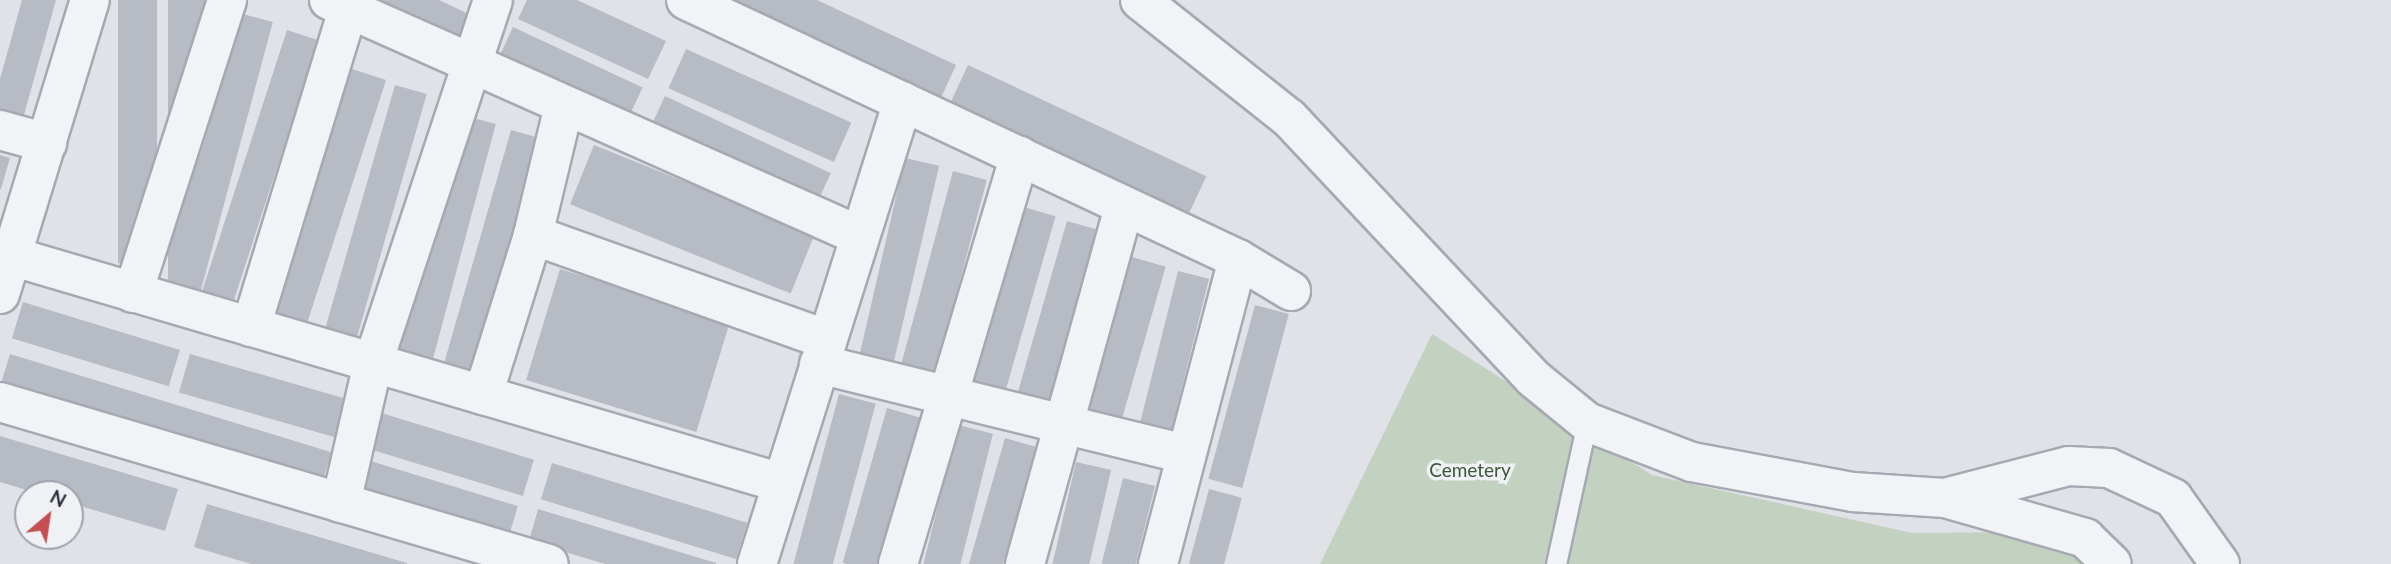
<!DOCTYPE html>
<html>
<head>
<meta charset="utf-8">
<style>
	body { margin:0 }
	#map { position:relative; width:2391px; height:564px; overflow:hidden; background:#e0e2e8; font-family:Lato,sans-serif }
	div>[style] { position:absolute }
	[style*='--x'] { left:calc(var(--x)*1px); top:calc(var(--y)*1px); width:calc(var(--w)*1px); rotate:calc(var(--a)*1deg) }
	.green>* { inset:0; background:#c3d1c1 }
	.building>* { inset:0; background:#b7bbc4; transform-origin:0 0 }
	.roads { filter:drop-shadow(2px 0 #a6a9b2) drop-shadow(-2px 0 #a6a9b2) drop-shadow(0 2px #a6a9b2) drop-shadow(0 -2px #a6a9b2) }
	.service>* { height:19px; margin:-9.5px; padding:0 9.5px; transform-origin:9.5px; border-radius:9.5px; background:#f2f3f6 }
	.minor>* { height:38px; margin:-19px; padding:0 19px; transform-origin:19px; border-radius:19px; background:#f2f3f6 }
	span { translate:-50% -50%; white-space:nowrap; text-align:center; line-height:1.15; -webkit-text-stroke:7px #eff1f5; paint-order:stroke }
	.park-label { font-size:19px; color:#3a5838 }
	.north { position:absolute; left:14px; top:480px; width:70px; height:70px; box-sizing:border-box; background:#eff1f5; border:2px solid #a0a3ac; border-radius:50%; rotate:29deg; font-size:19px; font-weight:700; line-height:28px; text-align:center; color:#2a2f3e }
	.north::after { content:''; display:block; margin:auto; width:24px; height:32px; background:#c44e51; clip-path:polygon(50% 0,100% 100%,50% 72%,0 100%) }
</style>
</head>
<body>
<div id="map">
	<div class="green">
		<i style="clip-path:polygon(1432px 334px,1652px 475px,1912px 533px,2094px 531px,2124px 564px,1320px 564px)"></i>
	</div>
	<div class="building">
		<i style="clip-path:polygon(22px 0,56px 0,22px 122px,0 116px,0 79px)"></i>
		<i style="left:118px;top:0;width:39px;height:263px"></i>
		<i style="left:168px;top:0;width:36px;height:277px"></i>
		<i style="clip-path:polygon(356px 0,439px 0,475px 17px,460px 49px)"></i>
		<i style="clip-path:polygon(527px 0,577px 0,666px 41px,648px 79px,518px 19px)"></i>
		<i style="clip-path:polygon(725px 0,817px 0,956px 65px,940px 100px)"></i>
		<i style="left:239px;top:13px;width:35px;height:287px;rotate:15deg"></i>
		<i style="left:513px;top:27px;width:143px;height:33px;rotate:25deg"></i>
		<i style="left:287px;top:30px;width:33px;height:284px;rotate:18deg"></i>
		<i style="left:686px;top:49px;width:181px;height:43px;rotate:24deg"></i>
		<i style="left:968px;top:65px;width:263px;height:43px;rotate:25deg"></i>
		<i style="left:349px;top:68px;width:39px;height:266px;rotate:18deg"></i>
		<i style="left:395px;top:85px;width:33px;height:264px;rotate:16deg"></i>
		<i style="left:665px;top:96px;width:183px;height:35px;rotate:25deg"></i>
		<i style="left:462px;top:115px;width:35px;height:254px;rotate:15deg"></i>
		<i style="left:511px;top:130px;width:33px;height:255px;rotate:16deg"></i>
		<i style="left:594px;top:145px;width:238px;height:64px;rotate:22deg"></i>
		<i style="clip-path:polygon(0 155px,10px 158px,1px 189px,0 189px)"></i>
		<i style="left:905px;top:158px;width:35px;height:208px;rotate:13deg"></i>
		<i style="left:953px;top:171px;width:35px;height:208px;rotate:15deg"></i>
		<i style="left:1020px;top:206px;width:37px;height:192px;rotate:16deg"></i>
		<i style="left:1067px;top:221px;width:33px;height:190px;rotate:16deg"></i>
		<i style="left:1132px;top:257px;width:35px;height:169px;rotate:16deg"></i>
		<i style="left:560px;top:269px;width:178px;height:116px;rotate:17deg"></i>
		<i style="left:1178px;top:271px;width:32px;height:166px;rotate:14deg"></i>
		<i style="left:23px;top:302px;width:164px;height:38px;rotate:17deg"></i>
		<i style="left:1255px;top:305px;width:35px;height:180px;rotate:15deg"></i>
		<i style="left:10px;top:354px;width:336px;height:36px;rotate:17deg"></i>
		<i style="left:190px;top:354px;width:163px;height:40px;rotate:16deg"></i>
		<i style="left:839px;top:394px;width:38px;height:176px;rotate:15deg"></i>
		<i style="left:887px;top:408px;width:35px;height:161px;rotate:16deg"></i>
		<i style="left:378px;top:412px;width:163px;height:38px;rotate:17deg"></i>
		<i style="left:958px;top:425px;width:36px;height:143px;rotate:14deg"></i>
		<i style="clip-path:polygon(0 436px,178px 489px,165px 531px,70px 503px,70px 494px,40px 494px,0 482px)"></i>
		<i style="left:1005px;top:438px;width:33px;height:131px;rotate:16deg"></i>
		<i style="left:364px;top:459px;width:161px;height:36px;rotate:17deg"></i>
		<i style="left:1076px;top:462px;width:36px;height:105px;rotate:13deg"></i>
		<i style="left:552px;top:463px;width:204px;height:38px;rotate:17deg"></i>
		<i style="left:1123px;top:478px;width:33px;height:88px;rotate:14deg"></i>
		<i style="left:1209px;top:489px;width:34px;height:78px;rotate:15deg"></i>
		<i style="clip-path:polygon(207px 504px,407px 563px,407px 564px,251px 564px,194px 547px)"></i>
		<i style="clip-path:polygon(538px 509px,716px 563px,716px 564px,605px 564px,529px 541px)"></i>
	</div>
	<div class="roads">
		<div class="service">
			<i style="--x:1556;--y:564;--w:145;--a:-77.7"></i>
		</div>
		<div class="minor">
			<i style="--x:329;--y:0;--w:579;--a:23.95"></i>
			<i style="--x:686;--y:0;--w:610;--a:25.14"></i>
			<i style="--x:1238;--y:259;--w:62;--a:31.1"></i>
			<i style="--x:1140;--y:0;--w:190;--a:38.4"></i>
			<i style="--x:1289;--y:118;--w:357;--a:46.8"></i>
			<i style="--x:1533;--y:378;--w:70;--a:39.2"></i>
			<i style="--x:1587;--y:422;--w:112;--a:20.9"></i>
			<i style="--x:1692;--y:462;--w:164;--a:10.6"></i>
			<i style="--x:1853;--y:492;--w:92;--a:3.7"></i>
			<i style="--x:1945;--y:498;--w:128;--a:-14.5"></i>
			<i style="--x:2069;--y:466;--w:40;--a:2.9"></i>
			<i style="--x:2109;--y:468;--w:71;--a:25.1"></i>
			<i style="--x:2173;--y:498;--w:81;--a:54.5"></i>
			<i style="--x:0;--y:130;--w:49;--a:15.5"></i>
			<i style="--x:533;--y:235;--w:310;--a:19.6"></i>
			<i style="--x:11;--y:256;--w:804;--a:16.41"></i>
			<i style="--x:133;--y:293;--w:308;--a:-72.2"></i>
			<i style="--x:0;--y:294;--w:307;--a:-73"></i>
			<i style="--x:251;--y:327;--w:332;--a:-73"></i>
			<i style="--x:819;--y:364;--w:378;--a:13.8"></i>
			<i style="--x:483;--y:395;--w:168;--a:-72.6"></i>
			<i style="--x:533;--y:235;--w:133;--a:-76.5"></i>
			<i style="--x:0;--y:402;--w:572;--a:16.44"></i>
			<i style="--x:1945;--y:498;--w:146;--a:15.9"></i>
			<i style="--x:2085;--y:538;--w:37;--a:44"></i>
			<i style="--x:341;--y:503;--w:144;--a:-77.1"></i>
			<i style="--x:373;--y:363;--w:382;--a:-71.7"></i>
			<i style="--x:757;--y:564;--w:485;--a:-72.5"></i>
			<i style="--x:898;--y:564;--w:426;--a:-73.4"></i>
			<i style="--x:1025;--y:564;--w:371;--a:-74.5"></i>
			<i style="--x:1158;--y:564;--w:315;--a:-75.3"></i>
		</div>
	</div>
	<div class="park-label">
		<span style="left:1470px;top:470px">Cemetery</span>
	</div>
	<div class="north">N</div>
</div>
</body>
</html>
